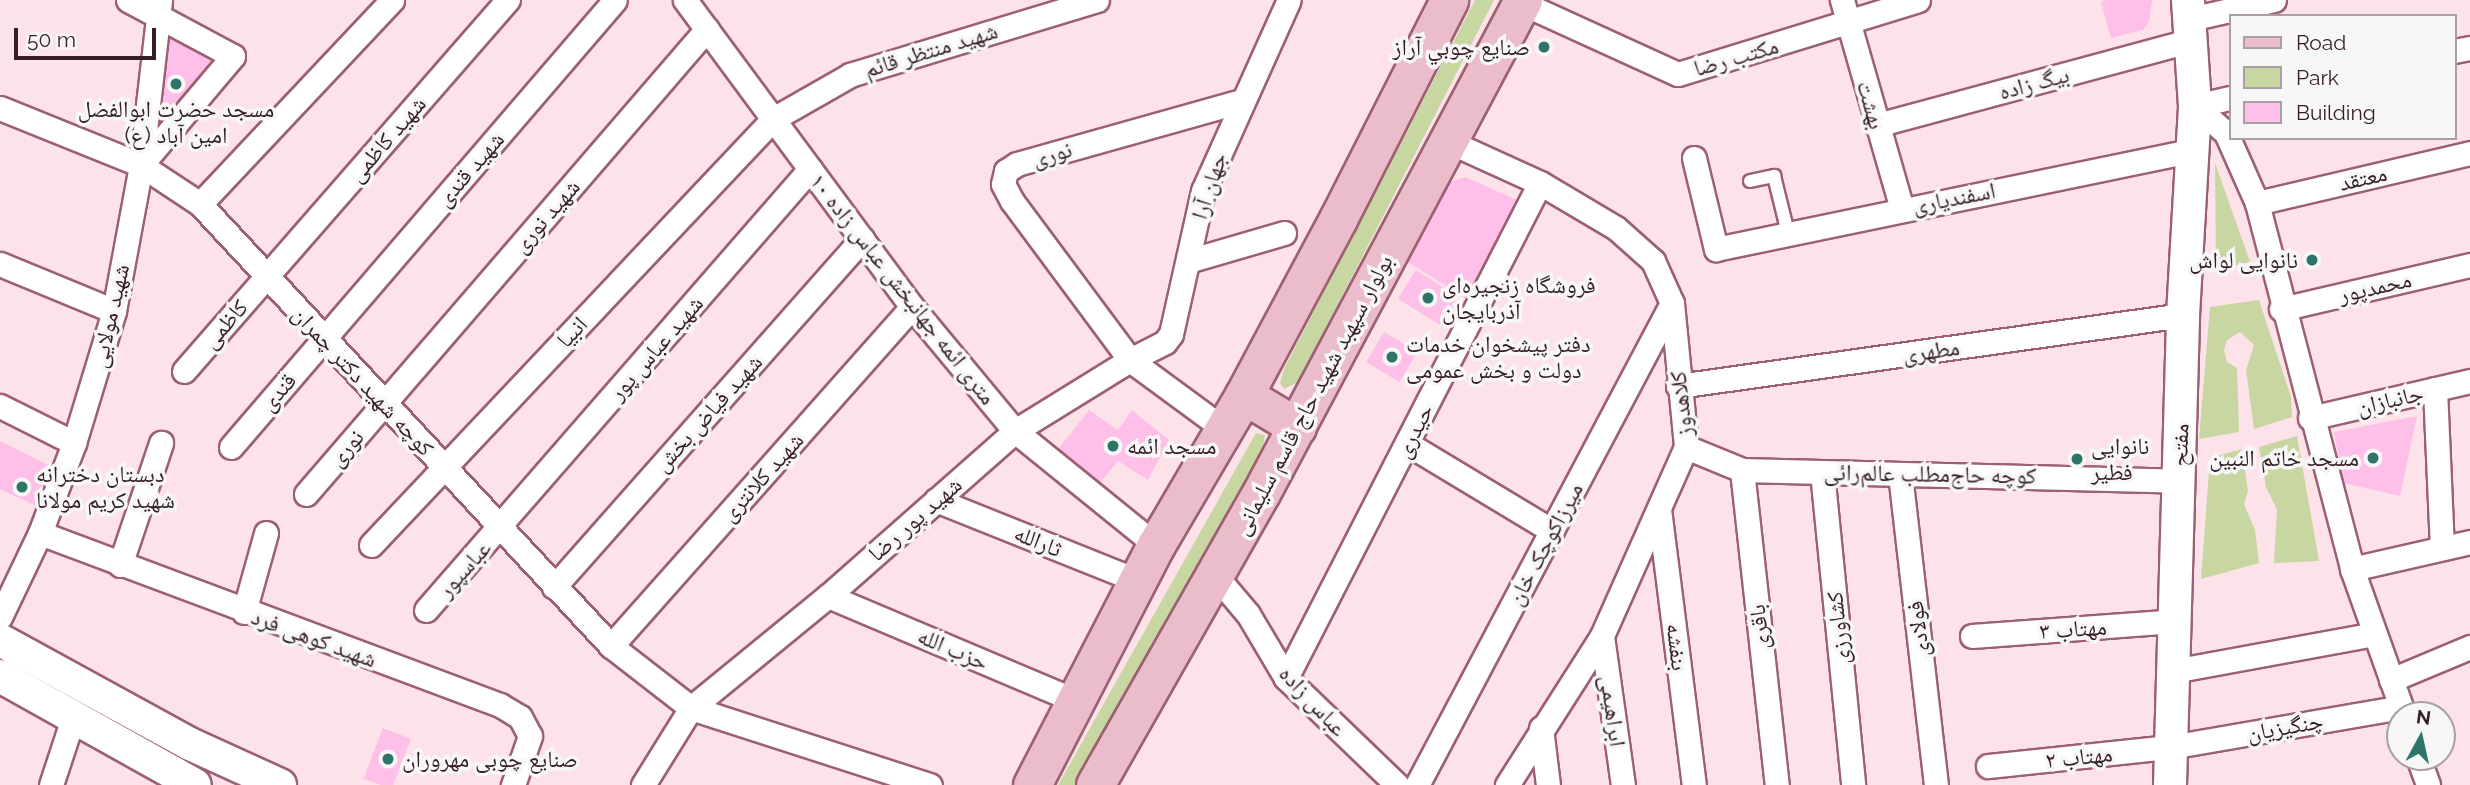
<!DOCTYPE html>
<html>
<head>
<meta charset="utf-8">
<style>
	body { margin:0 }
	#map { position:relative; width:2470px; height:785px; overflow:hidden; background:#fde2e9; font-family:Raleway,"Noto Naskh Arabic",sans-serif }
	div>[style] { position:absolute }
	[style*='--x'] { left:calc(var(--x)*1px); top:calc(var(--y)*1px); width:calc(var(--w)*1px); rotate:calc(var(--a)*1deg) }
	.green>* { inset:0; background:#c8d6a1 }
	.building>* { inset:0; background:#fec0e8; transform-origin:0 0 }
	.roads { filter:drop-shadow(2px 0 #9b6072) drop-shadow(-2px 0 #9b6072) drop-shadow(0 2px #9b6072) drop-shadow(0 -2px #9b6072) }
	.lane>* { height:12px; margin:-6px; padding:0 6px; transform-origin:6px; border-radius:6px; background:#fff }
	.street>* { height:23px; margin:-11.5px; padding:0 11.5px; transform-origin:11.5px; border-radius:11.5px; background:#fff }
	.secondary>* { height:32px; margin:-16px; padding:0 16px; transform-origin:16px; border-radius:16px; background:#fff }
	.primary>* { height:37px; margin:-18.5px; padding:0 18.5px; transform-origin:18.5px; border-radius:18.5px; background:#ebbcca }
	.dots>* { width:19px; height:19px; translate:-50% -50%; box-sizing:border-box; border:4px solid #f7f7f7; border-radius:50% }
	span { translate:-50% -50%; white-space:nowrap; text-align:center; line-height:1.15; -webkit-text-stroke:7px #f7f7f7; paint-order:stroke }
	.poi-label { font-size:23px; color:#361e25 }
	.right { translate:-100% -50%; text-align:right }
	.left { translate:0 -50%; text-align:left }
	.street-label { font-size:23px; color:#361e25 }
	.legend { position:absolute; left:2229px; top:14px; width:228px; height:126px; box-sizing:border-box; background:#f7f7f7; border:2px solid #aaa0a3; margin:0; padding:9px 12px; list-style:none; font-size:21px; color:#361e25 }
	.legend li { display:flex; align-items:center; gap:14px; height:35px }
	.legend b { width:35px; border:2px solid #aaa0a3 }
	.north { position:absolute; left:2386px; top:701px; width:70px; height:70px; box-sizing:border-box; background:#f7f7f7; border:2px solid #aaa0a3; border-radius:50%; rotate:8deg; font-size:19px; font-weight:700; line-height:28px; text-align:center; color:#361e25 }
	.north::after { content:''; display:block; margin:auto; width:24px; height:32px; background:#2f7468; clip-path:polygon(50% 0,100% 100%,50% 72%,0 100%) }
	.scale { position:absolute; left:14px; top:28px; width:142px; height:32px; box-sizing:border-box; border:4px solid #361e25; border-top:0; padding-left:9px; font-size:21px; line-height:24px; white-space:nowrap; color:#361e25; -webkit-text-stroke:5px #f7f7f7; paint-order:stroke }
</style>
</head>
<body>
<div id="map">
	<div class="green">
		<i style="clip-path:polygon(1475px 0,1494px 0,1298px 382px,1284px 389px,1280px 383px,1284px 369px)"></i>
		<i style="clip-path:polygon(2215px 163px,2250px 262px,2216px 270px)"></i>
		<i style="clip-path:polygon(2259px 300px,2291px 397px,2292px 417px,2254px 429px,2246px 370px,2254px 345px,2240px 332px,2227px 340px,2224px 350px,2227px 362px,2237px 368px,2239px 432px,2199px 439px,2210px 307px)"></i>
		<i style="clip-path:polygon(1256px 433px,1265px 435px,1262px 451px,1158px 646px,1077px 785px,1058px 785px)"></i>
		<i style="clip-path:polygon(2297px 436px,2319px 561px,2274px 563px,2277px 510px,2266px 487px,2259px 447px)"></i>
		<i style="clip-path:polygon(2242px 449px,2248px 491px,2244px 504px,2255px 530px,2259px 563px,2201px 579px,2210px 458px)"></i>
	</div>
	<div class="building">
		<i style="clip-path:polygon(2107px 0,2152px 0,2149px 22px,2143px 30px,2111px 38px,2101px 2px)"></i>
		<i style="clip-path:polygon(168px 25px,222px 54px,162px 117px,153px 115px)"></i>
		<i style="clip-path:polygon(1465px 177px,1519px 201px,1470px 301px,1406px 261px,1447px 183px)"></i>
		<i style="left:1416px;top:270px;width:49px;height:34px;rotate:32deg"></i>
		<i style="left:1384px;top:332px;width:39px;height:35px;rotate:31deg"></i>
		<i style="clip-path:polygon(1089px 410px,1118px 430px,1132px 410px,1169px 440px,1148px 480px,1118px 461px,1096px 488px,1056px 452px)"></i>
		<i style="clip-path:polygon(2417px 416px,2400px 496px,2343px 483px,2334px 432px)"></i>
		<i style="clip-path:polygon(0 441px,52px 467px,36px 506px,0 489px)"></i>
		<i style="left:383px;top:728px;width:30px;height:54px;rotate:21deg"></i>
	</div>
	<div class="roads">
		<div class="lane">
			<i style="--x:1750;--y:181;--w:25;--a:-12"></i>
			<i style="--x:1774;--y:176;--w:59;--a:76.2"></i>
		</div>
		<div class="street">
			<i style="--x:128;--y:0;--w:119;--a:28.1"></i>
			<i style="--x:233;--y:56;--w:143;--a:130.2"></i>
			<i style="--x:685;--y:0;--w:382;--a:53.5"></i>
			<i style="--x:912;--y:307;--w:161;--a:50.3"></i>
			<i style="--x:1015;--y:431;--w:181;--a:39"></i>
			<i style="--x:1842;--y:0;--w:217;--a:74"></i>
			<i style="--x:1522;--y:3;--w:171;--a:24.5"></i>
			<i style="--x:1678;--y:74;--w:251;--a:-17.1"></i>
			<i style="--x:2190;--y:19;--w:86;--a:-12.7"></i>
			<i style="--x:2454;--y:51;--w:16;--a:-11"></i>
			<i style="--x:1241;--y:101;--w:233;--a:164.3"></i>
			<i style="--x:1017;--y:164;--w:13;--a:148"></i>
			<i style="--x:1006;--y:171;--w:13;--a:103"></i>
			<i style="--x:1003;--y:184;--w:19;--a:62"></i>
			<i style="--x:1012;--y:201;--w:198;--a:53.4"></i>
			<i style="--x:1130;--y:360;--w:39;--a:-27"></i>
			<i style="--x:1165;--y:342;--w:10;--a:-53"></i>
			<i style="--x:1171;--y:334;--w:147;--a:-77.4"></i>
			<i style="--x:1203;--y:191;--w:209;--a:-65.8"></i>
			<i style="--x:2195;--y:106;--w:41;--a:41.1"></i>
			<i style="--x:2226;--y:133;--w:77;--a:66.1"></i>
			<i style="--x:2257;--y:203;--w:378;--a:75.4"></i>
			<i style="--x:2352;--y:569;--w:155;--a:70.4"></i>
			<i style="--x:2195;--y:106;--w:36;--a:-13"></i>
			<i style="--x:0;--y:108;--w:152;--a:22"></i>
			<i style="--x:141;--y:165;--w:71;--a:33.5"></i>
			<i style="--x:200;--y:204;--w:604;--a:47.08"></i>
			<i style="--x:611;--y:646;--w:101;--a:37.8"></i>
			<i style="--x:691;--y:708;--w:251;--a:17.9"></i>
			<i style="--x:1877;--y:125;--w:325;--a:-15.1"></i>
			<i style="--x:1450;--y:142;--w:99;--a:24.5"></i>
			<i style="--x:1540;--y:183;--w:88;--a:30.6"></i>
			<i style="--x:1616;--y:228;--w:50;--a:41.7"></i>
			<i style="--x:1653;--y:261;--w:46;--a:65.7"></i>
			<i style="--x:1672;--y:303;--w:145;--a:84.4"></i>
			<i style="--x:1686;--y:447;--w:207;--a:114"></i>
			<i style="--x:1602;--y:636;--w:177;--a:122.5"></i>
			<i style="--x:1694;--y:158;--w:94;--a:76.4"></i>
			<i style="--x:1716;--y:249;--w:487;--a:-11.7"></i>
			<i style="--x:2257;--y:203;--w:219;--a:-13.2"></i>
			<i style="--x:200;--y:204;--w:280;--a:-46.7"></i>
			<i style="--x:1188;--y:261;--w:100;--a:-16.3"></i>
			<i style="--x:0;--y:264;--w:123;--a:22.4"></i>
			<i style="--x:2281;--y:309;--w:194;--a:-13.1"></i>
			<i style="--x:184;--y:371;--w:493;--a:-48.9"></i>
			<i style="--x:1678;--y:386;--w:510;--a:-8"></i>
			<i style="--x:2435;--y:389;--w:159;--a:87.5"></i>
			<i style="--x:0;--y:406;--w:83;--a:26.6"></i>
			<i style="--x:2310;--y:418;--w:164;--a:-13"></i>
			<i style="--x:1408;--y:444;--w:168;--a:31.1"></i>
			<i style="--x:231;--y:447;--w:589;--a:-49.34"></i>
			<i style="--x:1686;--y:447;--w:61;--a:22.3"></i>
			<i style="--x:1742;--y:470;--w:437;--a:1.4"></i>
			<i style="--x:1742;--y:470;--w:317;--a:83.7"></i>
			<i style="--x:1822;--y:472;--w:315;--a:84.3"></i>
			<i style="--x:1900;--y:474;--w:313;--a:83.4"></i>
			<i style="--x:306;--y:494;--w:614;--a:-49.23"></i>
			<i style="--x:936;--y:500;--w:219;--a:21.8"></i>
			<i style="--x:1659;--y:509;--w:278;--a:82.8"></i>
			<i style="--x:40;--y:533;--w:491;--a:20.5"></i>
			<i style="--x:500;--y:705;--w:23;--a:31"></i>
			<i style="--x:520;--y:717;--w:21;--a:62"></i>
			<i style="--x:530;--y:736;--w:52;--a:109.1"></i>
			<i style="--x:371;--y:545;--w:586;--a:-46.66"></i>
			<i style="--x:773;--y:119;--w:89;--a:-29.7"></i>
			<i style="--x:850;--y:75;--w:258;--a:-16.9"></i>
			<i style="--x:120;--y:565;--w:129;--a:-71.4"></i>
			<i style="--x:2352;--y:569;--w:121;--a:-12.9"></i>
			<i style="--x:1215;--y:575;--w:51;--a:49.8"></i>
			<i style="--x:1248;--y:614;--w:74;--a:59.3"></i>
			<i style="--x:1286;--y:678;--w:154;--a:43.9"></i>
			<i style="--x:554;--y:587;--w:465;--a:-48.5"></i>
			<i style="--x:828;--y:596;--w:270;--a:22.9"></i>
			<i style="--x:426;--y:610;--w:585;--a:-48.95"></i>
			<i style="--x:244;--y:612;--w:82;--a:-74.4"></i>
			<i style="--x:0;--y:617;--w:93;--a:-64.5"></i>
			<i style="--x:40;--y:533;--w:96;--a:-69.3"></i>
			<i style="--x:74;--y:443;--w:138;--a:-73.1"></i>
			<i style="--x:114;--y:311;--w:148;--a:-79.5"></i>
			<i style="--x:141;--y:165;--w:166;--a:-83.4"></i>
			<i style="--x:1602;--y:636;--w:150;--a:82"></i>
			<i style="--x:1972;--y:636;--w:203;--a:-4.2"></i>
			<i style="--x:611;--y:646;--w:453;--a:-48.4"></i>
			<i style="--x:2173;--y:671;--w:205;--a:-10.4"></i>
			<i style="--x:1286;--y:678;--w:556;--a:-62.84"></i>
			<i style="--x:2391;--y:680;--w:86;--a:-22.7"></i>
			<i style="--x:1541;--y:728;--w:57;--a:83"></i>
			<i style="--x:2418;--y:757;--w:30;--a:70"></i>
			<i style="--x:1988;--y:766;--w:183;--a:-6"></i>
			<i style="--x:2170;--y:747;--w:234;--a:-9.8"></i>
			<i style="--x:51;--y:785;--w:71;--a:-71.8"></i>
			<i style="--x:643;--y:785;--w:91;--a:-58.1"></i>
			<i style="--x:691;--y:708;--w:177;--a:-39.3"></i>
			<i style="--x:828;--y:596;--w:249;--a:-41.4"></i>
			<i style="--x:1015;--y:431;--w:135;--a:-31.7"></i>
			<i style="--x:1130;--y:360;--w:117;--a:36.3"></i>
			<i style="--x:1417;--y:785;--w:545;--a:-62.12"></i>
		</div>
		<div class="secondary">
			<i style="--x:0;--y:640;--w:217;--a:28.7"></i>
			<i style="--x:190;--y:744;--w:99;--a:24.5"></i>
			<i style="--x:0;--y:676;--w:223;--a:29.2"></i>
			<i style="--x:2170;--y:785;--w:470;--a:-88.4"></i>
			<i style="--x:2183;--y:315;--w:209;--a:-86.7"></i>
			<i style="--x:2195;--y:106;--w:106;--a:-93.8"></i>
		</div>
		<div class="primary">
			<i style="--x:1244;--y:395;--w:62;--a:31.1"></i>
			<i style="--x:1032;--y:785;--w:270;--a:-62.7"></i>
			<i style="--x:1156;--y:545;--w:174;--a:-59.6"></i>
			<i style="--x:1244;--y:395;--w:200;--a:-61.9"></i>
			<i style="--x:1338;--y:219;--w:246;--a:-63.1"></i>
			<i style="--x:1095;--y:785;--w:336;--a:-60.4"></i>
			<i style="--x:1261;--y:493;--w:558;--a:-62.01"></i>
		</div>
	</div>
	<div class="dots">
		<i style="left:1544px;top:47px;background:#2f7468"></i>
		<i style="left:176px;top:84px;background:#2f7468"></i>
		<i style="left:2312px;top:260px;background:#2f7468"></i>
		<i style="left:1428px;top:298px;background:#2f7468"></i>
		<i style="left:1392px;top:357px;background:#2f7468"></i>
		<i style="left:1113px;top:446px;background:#2f7468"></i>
		<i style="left:2373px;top:458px;background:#2f7468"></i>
		<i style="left:2077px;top:459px;background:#2f7468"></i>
		<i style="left:22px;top:487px;background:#2f7468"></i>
		<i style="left:388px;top:759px;background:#2f7468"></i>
	</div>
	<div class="poi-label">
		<span class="right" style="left:1530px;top:47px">صنايع چوبي آراز</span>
		<span style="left:176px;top:122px">مسجد حضرت ابوالفضل<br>(ع) امین آباد</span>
		<span class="right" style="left:2298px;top:260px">نانوایی لواش</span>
		<span class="left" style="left:1442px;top:298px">فروشگاه زنجیره‌ای<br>آذربایجان</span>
		<span class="left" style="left:1406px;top:357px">دفتر پیشخوان خدمات<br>دولت و بخش عمومی</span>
		<span class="left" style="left:1127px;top:446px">مسجد ائمه</span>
		<span class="left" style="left:2091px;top:459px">نانوایی<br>فطیر</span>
		<span class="right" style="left:2359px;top:458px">مسجد خاتم النبین</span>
		<span class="left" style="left:36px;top:487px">دبستان دخترانه<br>شهید کریم مولانا</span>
		<span class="left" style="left:402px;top:759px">صنایع چوبی مهروران</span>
	</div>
	<div class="street-label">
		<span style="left:931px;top:50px;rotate:-17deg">شهید منتظر قائم</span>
		<span style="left:1736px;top:57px;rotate:-16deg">مکتب رضا</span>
		<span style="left:2034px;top:83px;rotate:-15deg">بیگ زاده</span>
		<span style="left:1871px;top:105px;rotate:74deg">بهشت</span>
		<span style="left:387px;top:139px;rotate:-49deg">شهید کاظمی</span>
		<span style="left:1052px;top:154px;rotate:-16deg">نوری</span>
		<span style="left:470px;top:169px;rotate:-49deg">شهید قندی</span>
		<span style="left:2363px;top:178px;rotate:-13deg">معتقد</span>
		<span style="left:1209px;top:186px;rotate:-72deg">جهان آرا</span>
		<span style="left:1954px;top:198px;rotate:-11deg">اسفندیاری</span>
		<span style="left:546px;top:216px;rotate:-49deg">شهید نوری</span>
		<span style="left:2375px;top:287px;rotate:-13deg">محمدپور</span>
		<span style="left:903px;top:289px;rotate:52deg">۱۰ متری ائمه جهانبخش عباس زاده</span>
		<span style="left:110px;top:316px;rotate:-77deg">شهید مولایی</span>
		<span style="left:225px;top:324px;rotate:-49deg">کاظمی</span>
		<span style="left:572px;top:332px;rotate:-47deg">انبیا</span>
		<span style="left:656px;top:348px;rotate:-49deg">شهید عباس پور</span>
		<span style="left:1931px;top:351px;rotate:-8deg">مطهری</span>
		<span style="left:363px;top:381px;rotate:47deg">کوچه شهید دکتر چمران</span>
		<span style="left:278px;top:392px;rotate:-49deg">قندی</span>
		<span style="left:1313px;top:395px;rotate:-62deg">بولوار سپهبد شهید حاج قاسم سلیمانی</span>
		<span style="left:2390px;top:400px;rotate:-13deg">جانبازان</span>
		<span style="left:1681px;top:404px;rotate:-96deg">کلاهدوز</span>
		<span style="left:708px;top:413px;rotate:-48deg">شهید فیاض بخش</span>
		<span style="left:1414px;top:431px;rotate:-63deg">حیدری</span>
		<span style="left:2180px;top:445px;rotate:-88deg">مفتح</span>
		<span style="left:346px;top:448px;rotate:-49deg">نوری</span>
		<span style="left:1930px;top:474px;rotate:1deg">کوچه حاج‌مطلب عالم‌رائی</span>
		<span style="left:762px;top:477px;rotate:-48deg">شهید کلانتری</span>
		<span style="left:915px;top:519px;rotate:-41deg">شهید پور رضا</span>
		<span style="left:1038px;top:541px;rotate:22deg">ثارالله</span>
		<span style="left:1545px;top:544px;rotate:-62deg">میرزاکوچک خان</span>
		<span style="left:464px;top:569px;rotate:-48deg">عباسپور</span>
		<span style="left:1759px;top:627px;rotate:-96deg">باقری</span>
		<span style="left:1838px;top:628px;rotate:-96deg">کشاورزی</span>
		<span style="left:1918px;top:629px;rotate:-97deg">فولادی</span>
		<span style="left:2073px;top:629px;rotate:-4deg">مهتاب ۳</span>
		<span style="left:314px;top:638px;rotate:20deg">شهید کوهی فرد</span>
		<span style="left:1677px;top:647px;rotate:83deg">بنفشه</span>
		<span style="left:953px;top:649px;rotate:23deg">حزب الله</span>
		<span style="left:1313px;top:701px;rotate:47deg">عباس زاده</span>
		<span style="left:1613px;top:711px;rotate:82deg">ابراهیمی</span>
		<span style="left:2285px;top:727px;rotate:-10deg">چنگیزیان</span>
		<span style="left:2079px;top:757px;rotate:-6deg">مهتاب ۲</span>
	</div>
	<ul class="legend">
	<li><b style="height:9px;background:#ebbcca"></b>Road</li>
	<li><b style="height:19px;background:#c8d6a1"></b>Park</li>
	<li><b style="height:19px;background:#fec0e8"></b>Building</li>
	</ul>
	<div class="north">N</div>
	<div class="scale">50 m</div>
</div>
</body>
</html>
